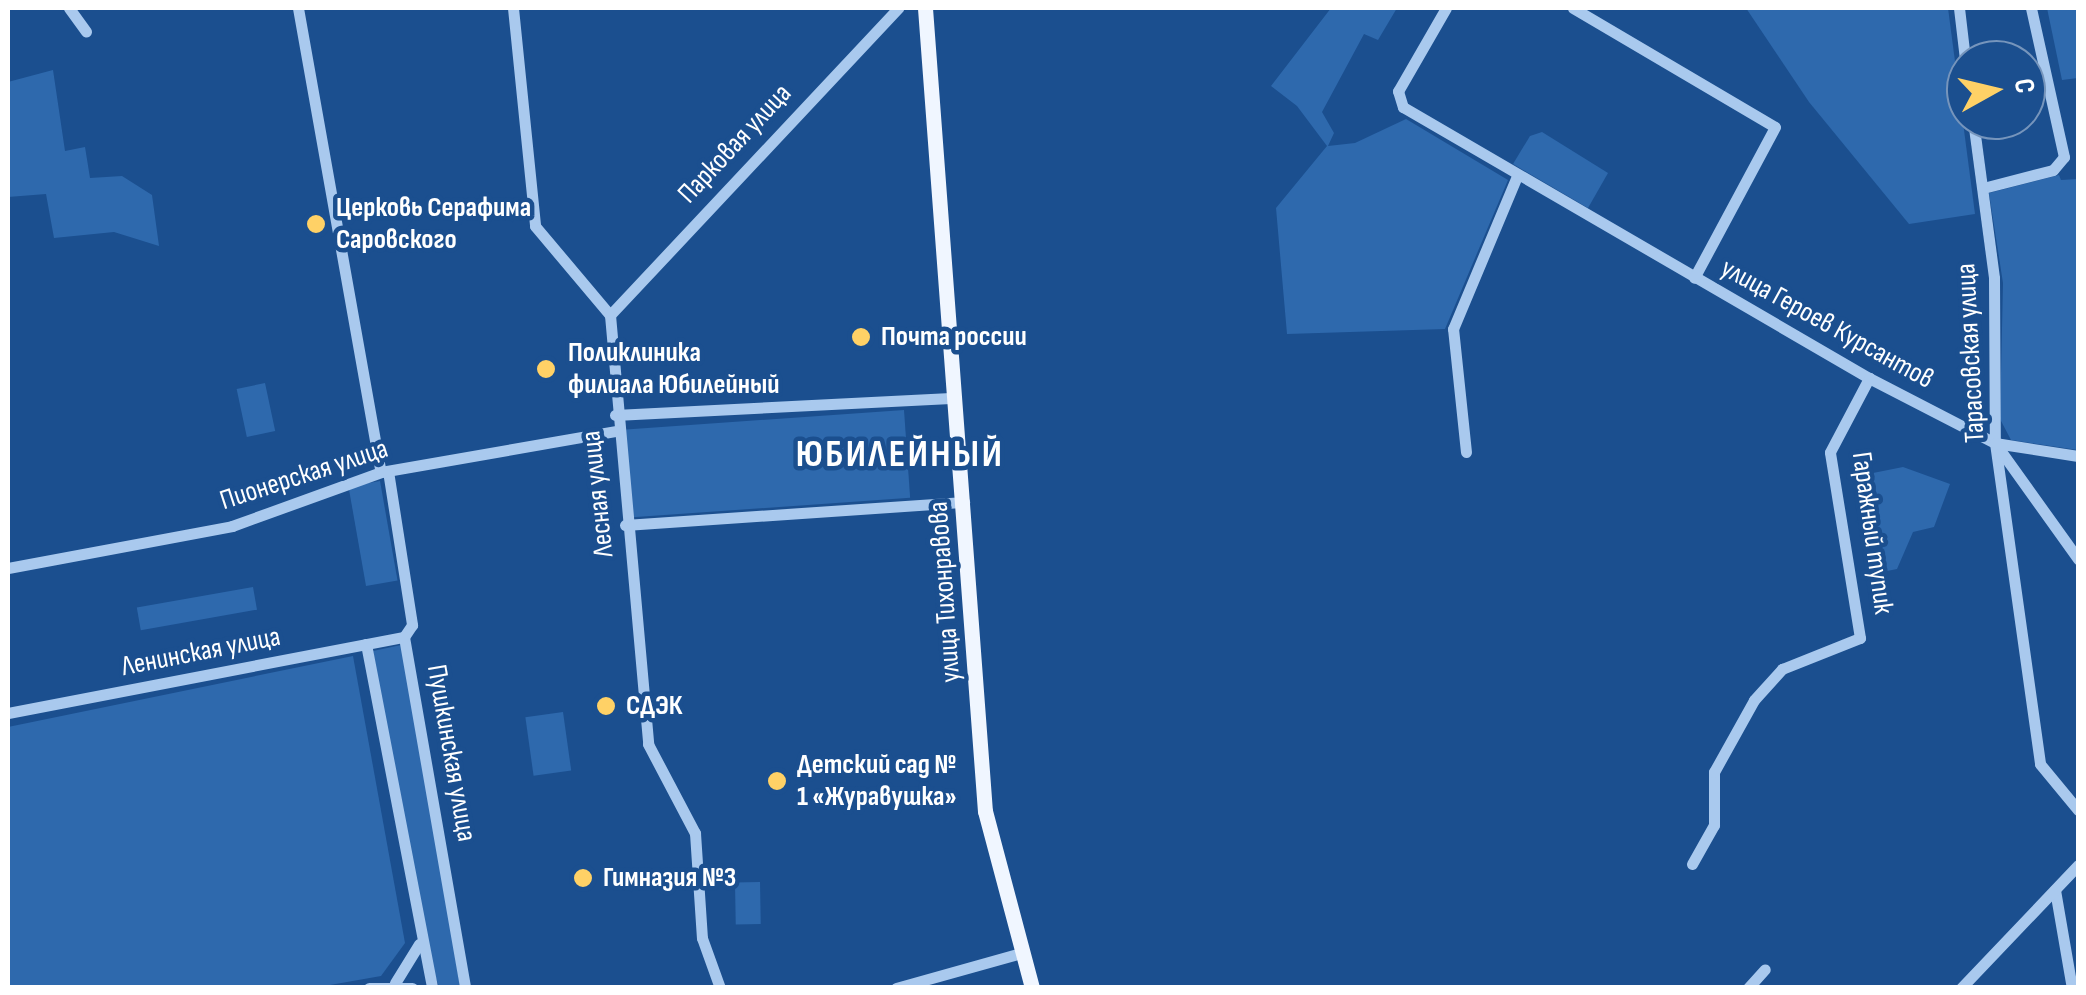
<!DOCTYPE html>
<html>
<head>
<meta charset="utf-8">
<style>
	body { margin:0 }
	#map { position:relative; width:2086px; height:995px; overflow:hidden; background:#1b4f8f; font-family:"Sofia Sans Condensed",sans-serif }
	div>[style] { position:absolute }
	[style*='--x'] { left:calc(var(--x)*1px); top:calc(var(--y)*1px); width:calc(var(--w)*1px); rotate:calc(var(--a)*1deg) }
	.green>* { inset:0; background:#2e69ad; transform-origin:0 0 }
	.minor>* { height:11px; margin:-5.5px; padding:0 5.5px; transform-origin:5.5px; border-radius:5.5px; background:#a9c9ee }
	.major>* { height:15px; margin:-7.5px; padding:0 7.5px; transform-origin:7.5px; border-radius:7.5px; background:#f0f6ff }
	.dots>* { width:28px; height:28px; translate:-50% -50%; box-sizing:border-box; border:5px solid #1b4f8f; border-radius:50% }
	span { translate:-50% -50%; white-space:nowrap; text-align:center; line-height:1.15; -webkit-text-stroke:9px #1b4f8f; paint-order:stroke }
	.street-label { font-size:28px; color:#fff }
	.poi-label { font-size:28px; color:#fff; font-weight:700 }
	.left { translate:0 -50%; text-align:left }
	.district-label { font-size:38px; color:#fff; font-weight:700; letter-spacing:2.5px }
	.frame { position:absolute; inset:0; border:10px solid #fff; pointer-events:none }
	.north { position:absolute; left:1946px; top:40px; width:100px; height:100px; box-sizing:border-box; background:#1b4f8f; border:2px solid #7695bc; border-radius:50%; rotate:82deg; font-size:28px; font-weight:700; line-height:40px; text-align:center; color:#fff }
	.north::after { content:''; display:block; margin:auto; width:35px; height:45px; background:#ffd166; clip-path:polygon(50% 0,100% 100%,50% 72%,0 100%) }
</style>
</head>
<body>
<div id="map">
	<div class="green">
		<i style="clip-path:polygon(1331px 8px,1397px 8px,1378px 40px,1364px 34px,1322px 112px,1334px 133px,1328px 146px,1355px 143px,1406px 119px,1508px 180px,1445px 329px,1287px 334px,1276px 208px,1327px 146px,1297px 106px,1271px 86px)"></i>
		<i style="clip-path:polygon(1746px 8px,1948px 8px,1975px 214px,1909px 224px,1809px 102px)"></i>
		<i style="clip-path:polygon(2047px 8px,2078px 8px,2078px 78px,2062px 80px)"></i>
		<i style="clip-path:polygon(53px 70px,65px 151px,85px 147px,90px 178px,122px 176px,152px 195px,159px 246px,114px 232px,54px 238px,46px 194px,8px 197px,8px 82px)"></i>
		<i style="clip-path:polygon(1542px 132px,1608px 173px,1588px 208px,1513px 164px,1530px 136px)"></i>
		<i style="clip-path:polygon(2059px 175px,2061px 180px,2078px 179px,2078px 450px,2011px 440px,2000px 419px,2003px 283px,1989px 193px)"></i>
		<i style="left:265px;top:383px;width:49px;height:29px;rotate:78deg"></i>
		<i style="left:904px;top:410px;width:88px;height:282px;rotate:86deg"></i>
		<i style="clip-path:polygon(1903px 467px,1950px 484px,1934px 527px,1913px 532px,1897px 569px,1872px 574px,1853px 477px)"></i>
		<i style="left:380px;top:481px;width:101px;height:32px;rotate:80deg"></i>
		<i style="left:253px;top:587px;width:23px;height:118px;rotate:80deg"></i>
		<i style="clip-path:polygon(401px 645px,439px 856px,460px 987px,439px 987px,423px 939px,373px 651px)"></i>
		<i style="clip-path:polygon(353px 656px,405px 943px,381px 976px,313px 988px,8px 987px,8px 727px)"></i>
		<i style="left:563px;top:712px;width:59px;height:38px;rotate:82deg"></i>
		<i style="left:760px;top:882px;width:42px;height:25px;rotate:89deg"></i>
	</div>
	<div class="minor">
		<i style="--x:69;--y:8;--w:29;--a:54"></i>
		<i style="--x:298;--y:8;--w:471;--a:79.9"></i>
		<i style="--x:513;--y:8;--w:219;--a:84.2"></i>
		<i style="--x:535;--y:226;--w:116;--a:49.9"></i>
		<i style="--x:610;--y:315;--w:431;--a:84.9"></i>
		<i style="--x:648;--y:744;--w:101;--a:62.2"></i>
		<i style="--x:695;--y:833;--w:105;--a:86.2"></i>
		<i style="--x:702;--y:938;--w:53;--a:70.2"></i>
		<i style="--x:1446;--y:8;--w:96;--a:120"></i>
		<i style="--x:1398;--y:91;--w:17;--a:73"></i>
		<i style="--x:1403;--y:107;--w:539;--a:30.18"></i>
		<i style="--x:1869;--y:378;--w:142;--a:27.3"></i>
		<i style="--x:1995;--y:443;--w:324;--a:82"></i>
		<i style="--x:2040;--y:764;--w:60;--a:50.4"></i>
		<i style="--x:1573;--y:8;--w:234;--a:30.5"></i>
		<i style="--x:1775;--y:127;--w:171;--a:118.2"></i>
		<i style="--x:1959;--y:8;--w:60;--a:83.3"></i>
		<i style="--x:1973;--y:120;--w:159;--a:82.4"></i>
		<i style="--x:1994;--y:278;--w:165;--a:89.7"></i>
		<i style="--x:1995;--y:443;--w:143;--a:54.4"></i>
		<i style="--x:1983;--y:188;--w:72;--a:-14.4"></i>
		<i style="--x:2053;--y:170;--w:17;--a:-50"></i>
		<i style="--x:2064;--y:157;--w:153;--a:-102.5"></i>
		<i style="--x:610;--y:315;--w:421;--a:-46.8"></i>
		<i style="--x:615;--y:415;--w:341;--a:-2.9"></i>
		<i style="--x:1995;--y:443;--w:84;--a:8.9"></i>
		<i style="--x:1466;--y:452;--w:124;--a:-96"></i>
		<i style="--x:1453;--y:329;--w:166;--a:-67.3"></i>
		<i style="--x:388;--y:471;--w:156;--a:81.1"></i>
		<i style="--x:412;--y:625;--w:14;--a:124"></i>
		<i style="--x:404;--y:637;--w:356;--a:80.1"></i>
		<i style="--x:625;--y:525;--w:340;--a:-3.9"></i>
		<i style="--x:8;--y:568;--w:228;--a:-10.6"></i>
		<i style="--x:232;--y:526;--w:158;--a:-19.9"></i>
		<i style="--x:381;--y:472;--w:239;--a:-9.9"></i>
		<i style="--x:366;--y:644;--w:350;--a:79.1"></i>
		<i style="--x:8;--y:713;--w:403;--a:-10.9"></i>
		<i style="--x:1692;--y:864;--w:45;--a:-60.6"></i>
		<i style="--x:1714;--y:825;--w:53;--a:-90"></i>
		<i style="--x:1714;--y:772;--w:82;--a:-60.9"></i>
		<i style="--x:1754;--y:700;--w:42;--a:-47.9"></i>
		<i style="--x:1782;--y:669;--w:84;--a:-21.7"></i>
		<i style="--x:1860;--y:638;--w:188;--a:-99.2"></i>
		<i style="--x:1830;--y:452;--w:84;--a:-62.2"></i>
		<i style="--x:2055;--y:890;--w:99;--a:80.2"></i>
		<i style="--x:395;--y:983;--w:46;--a:-58.4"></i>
		<i style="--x:369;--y:988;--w:43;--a:0"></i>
		<i style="--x:896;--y:988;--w:130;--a:-15.6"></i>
		<i style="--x:1748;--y:988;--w:25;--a:-48"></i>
		<i style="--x:1961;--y:988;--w:170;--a:-46.4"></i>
	</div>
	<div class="major">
		<i style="--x:925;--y:8;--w:805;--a:85.73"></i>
		<i style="--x:985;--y:811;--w:183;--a:75.1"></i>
	</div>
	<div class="dots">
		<i style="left:316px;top:224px;background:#ffd166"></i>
		<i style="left:861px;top:337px;background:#ffd166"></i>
		<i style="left:546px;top:369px;background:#ffd166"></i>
		<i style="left:606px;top:706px;background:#ffd166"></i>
		<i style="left:777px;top:781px;background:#ffd166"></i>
		<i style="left:583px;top:878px;background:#ffd166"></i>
	</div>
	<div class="street-label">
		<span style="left:735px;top:144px;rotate:-47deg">Парковая улица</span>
		<span style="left:1827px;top:324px;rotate:29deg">улица Героев Курсантов</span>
		<span style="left:1971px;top:353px;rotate:-93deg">Тарасовская улица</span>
		<span style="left:304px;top:475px;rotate:-18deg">Пионерская улица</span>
		<span style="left:598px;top:494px;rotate:-96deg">Лесная улица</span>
		<span style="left:1872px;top:533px;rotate:82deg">Гаражный тупик</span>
		<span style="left:945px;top:592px;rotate:-94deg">улица Тихонравова</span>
		<span style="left:201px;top:652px;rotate:-11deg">Ленинская улица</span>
		<span style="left:451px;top:753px;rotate:80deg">Пушкинская улица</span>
	</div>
	<div class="poi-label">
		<span class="left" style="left:336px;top:224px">Церковь Серафима<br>Саровского</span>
		<span class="left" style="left:881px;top:337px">Почта россии</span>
		<span class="left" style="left:568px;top:369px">Поликлиника<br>филиала Юбилейный</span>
		<span class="left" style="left:626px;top:706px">СДЭК</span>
		<span class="left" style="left:797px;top:781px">Детский сад №<br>1 «Журавушка»</span>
		<span class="left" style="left:603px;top:878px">Гимназия №3</span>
	</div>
	<div class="district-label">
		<span style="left:900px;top:455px">ЮБИЛЕЙНЫЙ</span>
	</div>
	<div class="frame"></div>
	<div class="north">С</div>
</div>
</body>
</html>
